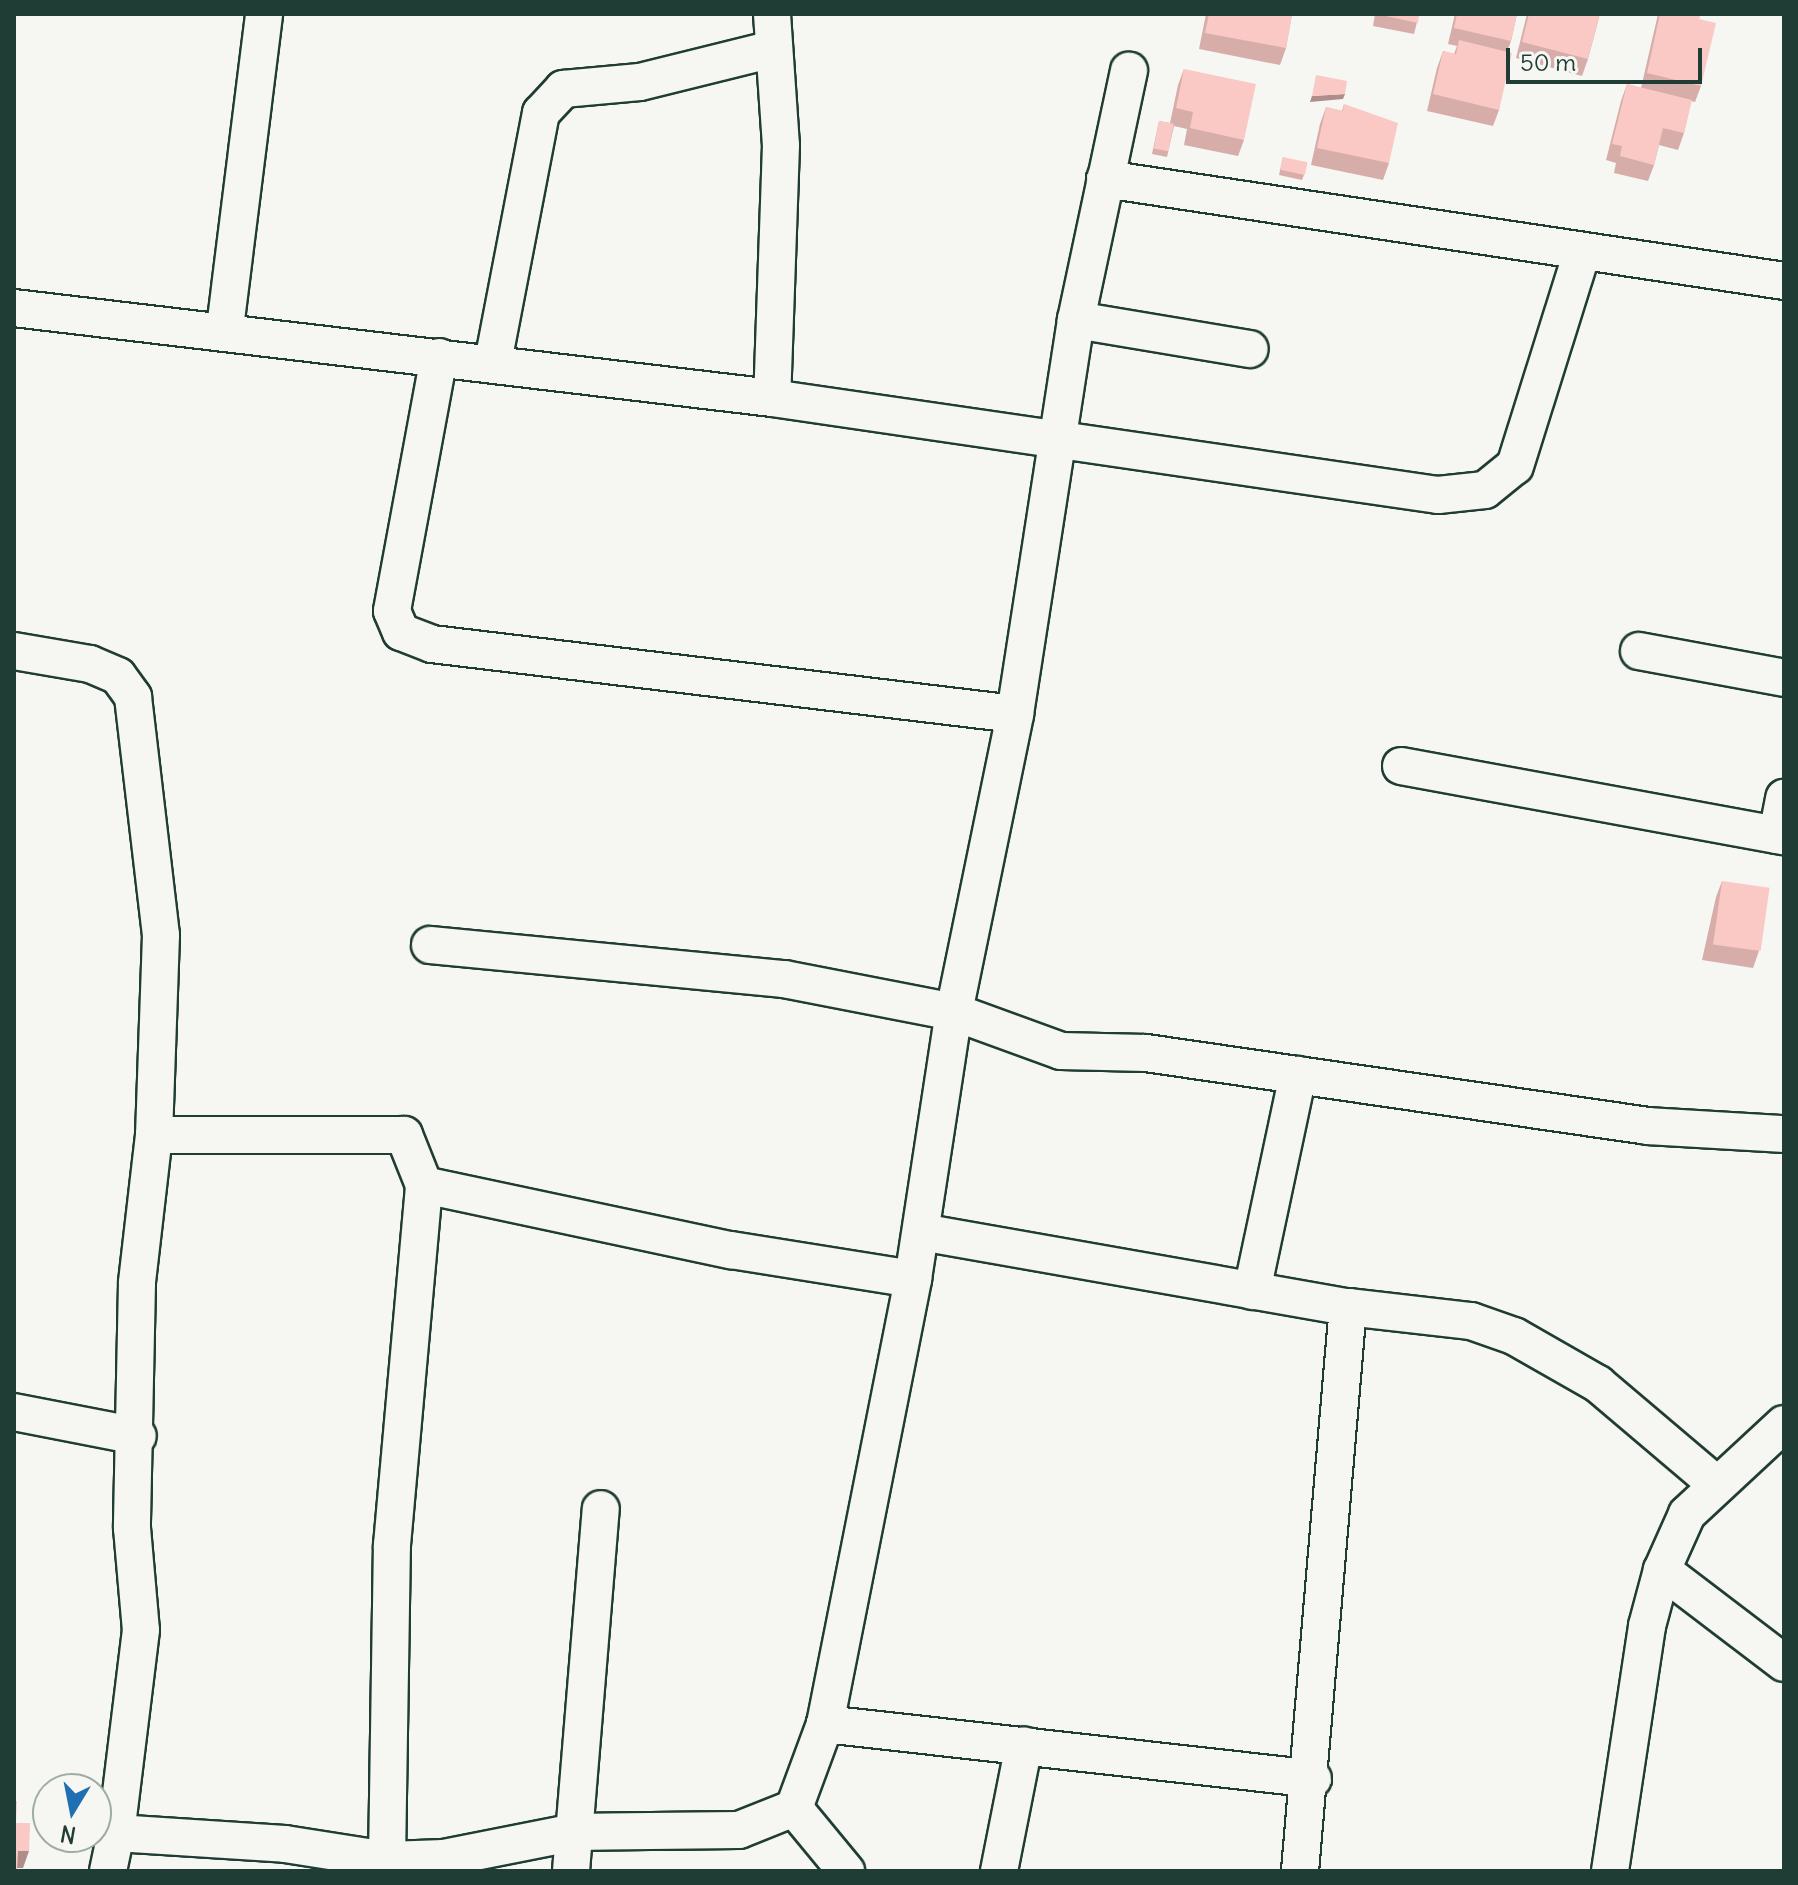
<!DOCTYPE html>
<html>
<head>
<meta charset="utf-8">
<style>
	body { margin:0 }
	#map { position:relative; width:1798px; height:1885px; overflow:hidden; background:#f6f6f2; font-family:Delius,sans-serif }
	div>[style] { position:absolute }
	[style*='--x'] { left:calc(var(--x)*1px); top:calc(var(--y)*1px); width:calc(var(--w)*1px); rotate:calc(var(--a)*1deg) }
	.roads { filter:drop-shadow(2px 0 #1f3d34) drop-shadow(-2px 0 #1f3d34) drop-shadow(0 2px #1f3d34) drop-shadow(0 -2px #1f3d34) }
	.minor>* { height:36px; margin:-18px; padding:0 18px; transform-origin:18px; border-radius:18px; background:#f6f6f2 }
	.wall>* { inset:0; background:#d7ada9 }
	.shaded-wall>* { inset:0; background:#af8d8a }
	.building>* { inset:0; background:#fac9c5; transform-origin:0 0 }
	span { translate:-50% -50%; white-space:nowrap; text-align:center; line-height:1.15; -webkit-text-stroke:6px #f6f6f2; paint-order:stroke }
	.frame { position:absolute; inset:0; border:16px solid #1f3d34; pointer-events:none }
	.north { position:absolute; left:32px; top:1773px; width:80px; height:80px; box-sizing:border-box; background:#f6f6f2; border:2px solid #a0aca6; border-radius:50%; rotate:190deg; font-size:22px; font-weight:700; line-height:32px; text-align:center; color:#1f3d34 }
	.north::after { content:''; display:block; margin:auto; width:28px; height:36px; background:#1f6fb2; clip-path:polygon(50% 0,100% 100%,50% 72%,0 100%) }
	.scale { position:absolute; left:1506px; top:48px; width:196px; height:36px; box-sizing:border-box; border:4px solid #1f3d34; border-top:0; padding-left:10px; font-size:24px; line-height:28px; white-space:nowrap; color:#1f3d34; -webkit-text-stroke:6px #f6f6f2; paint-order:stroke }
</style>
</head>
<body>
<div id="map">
	<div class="roads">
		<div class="minor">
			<i style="--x:772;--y:14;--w:131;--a:86.1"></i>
			<i style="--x:781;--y:145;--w:253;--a:92"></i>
			<i style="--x:1105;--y:179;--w:687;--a:8.54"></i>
			<i style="--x:14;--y:308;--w:763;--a:6.77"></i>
			<i style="--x:772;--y:398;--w:673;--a:8.29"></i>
			<i style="--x:1438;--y:495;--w:47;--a:-6.1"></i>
			<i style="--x:1485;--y:490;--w:38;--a:-39"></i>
			<i style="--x:1515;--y:466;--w:224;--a:-72.6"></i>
			<i style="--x:1076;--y:320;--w:176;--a:9.5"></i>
			<i style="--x:225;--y:328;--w:316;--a:-82.9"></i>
			<i style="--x:439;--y:357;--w:258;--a:100.5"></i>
			<i style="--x:392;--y:611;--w:23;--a:67"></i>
			<i style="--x:401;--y:632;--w:33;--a:21"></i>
			<i style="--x:432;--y:644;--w:587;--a:6.85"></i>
			<i style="--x:493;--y:362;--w:254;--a:-79.1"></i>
			<i style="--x:541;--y:113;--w:33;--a:-47"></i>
			<i style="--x:563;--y:89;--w:77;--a:-5.2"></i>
			<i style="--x:640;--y:82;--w:133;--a:-13.9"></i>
			<i style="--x:14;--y:651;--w:77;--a:9.7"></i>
			<i style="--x:90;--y:664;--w:30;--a:23"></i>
			<i style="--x:118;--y:676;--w:26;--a:54"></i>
			<i style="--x:133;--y:697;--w:240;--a:83.3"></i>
			<i style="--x:161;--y:935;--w:200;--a:92"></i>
			<i style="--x:154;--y:1135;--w:149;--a:96.6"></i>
			<i style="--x:137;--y:1283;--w:245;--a:91.2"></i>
			<i style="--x:132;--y:1528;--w:102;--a:85"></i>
			<i style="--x:141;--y:1630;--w:205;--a:97"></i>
			<i style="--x:1639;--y:651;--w:147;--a:10.5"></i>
			<i style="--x:1401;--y:766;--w:389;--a:10.4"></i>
			<i style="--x:1777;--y:835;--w:38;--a:-79"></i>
			<i style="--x:430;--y:945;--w:356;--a:5.5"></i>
			<i style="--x:784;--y:979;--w:173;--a:11"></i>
			<i style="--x:954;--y:1012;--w:114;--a:20"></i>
			<i style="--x:1061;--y:1051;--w:85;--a:1.3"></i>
			<i style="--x:1146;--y:1053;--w:507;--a:8.27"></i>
			<i style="--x:1648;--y:1126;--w:136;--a:3.4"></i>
			<i style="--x:154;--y:1135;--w:250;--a:0"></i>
			<i style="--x:404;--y:1135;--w:54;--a:68.2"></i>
			<i style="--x:424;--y:1185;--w:314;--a:12"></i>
			<i style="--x:731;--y:1250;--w:184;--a:9.1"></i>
			<i style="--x:921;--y:1232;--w:434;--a:10"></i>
			<i style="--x:1348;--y:1307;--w:124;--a:6.5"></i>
			<i style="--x:1471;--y:1321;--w:46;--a:19.2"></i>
			<i style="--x:1514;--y:1336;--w:97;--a:29.7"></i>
			<i style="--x:1598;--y:1384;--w:155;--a:40.3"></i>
			<i style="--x:1252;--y:1291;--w:221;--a:-78"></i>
			<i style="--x:14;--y:1412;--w:126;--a:11"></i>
			<i style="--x:1662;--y:1570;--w:153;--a:37.3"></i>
			<i style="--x:825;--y:1724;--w:491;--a:6.4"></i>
			<i style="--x:794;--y:1808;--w:82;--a:50.5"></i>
			<i style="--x:387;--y:1860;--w:315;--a:-89.1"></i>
			<i style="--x:392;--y:1545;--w:361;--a:-84.9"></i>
			<i style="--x:108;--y:1871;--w:39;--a:-78"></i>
			<i style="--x:116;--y:1833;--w:169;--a:3.7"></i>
			<i style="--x:285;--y:1844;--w:103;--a:8.9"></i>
			<i style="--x:387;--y:1860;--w:57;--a:-2"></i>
			<i style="--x:444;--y:1858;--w:134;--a:-11.2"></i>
			<i style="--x:575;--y:1832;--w:164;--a:-0.7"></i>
			<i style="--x:739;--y:1830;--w:59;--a:-21.8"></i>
			<i style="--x:794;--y:1808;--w:90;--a:-69.7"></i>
			<i style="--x:825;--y:1724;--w:454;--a:-78.8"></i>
			<i style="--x:913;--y:1279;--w:270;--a:-81.3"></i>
			<i style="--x:954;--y:1012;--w:304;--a:-78.4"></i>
			<i style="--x:1015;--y:714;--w:399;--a:-81.2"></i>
			<i style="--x:1076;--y:320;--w:255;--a:-78"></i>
			<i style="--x:571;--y:1871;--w:363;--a:-85.3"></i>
			<i style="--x:999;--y:1871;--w:128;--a:-78.8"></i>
			<i style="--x:1300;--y:1871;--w:566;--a:-85.14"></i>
			<i style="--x:1610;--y:1871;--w:248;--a:-81.4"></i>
			<i style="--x:1647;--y:1626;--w:58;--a:-75"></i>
			<i style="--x:1662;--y:1570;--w:61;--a:-65.9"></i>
			<i style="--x:1687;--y:1514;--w:132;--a:-42.9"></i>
		</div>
	</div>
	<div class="wall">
		<i style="clip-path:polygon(1206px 14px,1292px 14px,1286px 48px,1280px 65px,1199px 49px)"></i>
		<i style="clip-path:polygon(1375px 14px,1419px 14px,1414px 34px,1373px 26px)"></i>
		<i style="clip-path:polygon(1455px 14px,1517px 14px,1511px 41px,1507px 52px,1499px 110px,1493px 126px,1427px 111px,1437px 68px,1443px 51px,1454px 54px,1457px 46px,1448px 44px)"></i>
		<i style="clip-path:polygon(1527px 14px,1600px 14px,1588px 59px,1582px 76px,1516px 58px)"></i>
		<i style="clip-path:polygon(1658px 14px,1700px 14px,1699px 19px,1701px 86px,1695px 102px,1691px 101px,1684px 133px,1678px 150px,1659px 145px,1654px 165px,1648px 181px,1614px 173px,1616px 163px,1606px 160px,1621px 101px,1627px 84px,1641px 88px)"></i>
		<i style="clip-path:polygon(1184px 69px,1244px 140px,1238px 156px,1184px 145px,1187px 129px,1174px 126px,1167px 157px,1152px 154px,1159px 121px,1170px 123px,1178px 85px)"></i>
		<i style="clip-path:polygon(1344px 104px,1389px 163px,1383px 180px,1311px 165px,1320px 124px,1326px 107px,1342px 111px)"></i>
		<i style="clip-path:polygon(1283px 157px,1304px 175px,1302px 180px,1279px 175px)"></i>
		<i style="clip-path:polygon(1722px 881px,1759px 951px,1753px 968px,1702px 960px,1716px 897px)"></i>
	</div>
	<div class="shaded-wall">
		<i style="clip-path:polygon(1345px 94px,1343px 99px,1310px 102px,1312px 96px)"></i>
		<i style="clip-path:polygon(18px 1851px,29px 1851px,23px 1868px,14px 1868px)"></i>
	</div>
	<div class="building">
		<i style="clip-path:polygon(1209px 14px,1292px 14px,1286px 48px,1205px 33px)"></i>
		<i style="clip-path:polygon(1377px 14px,1419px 14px,1418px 23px)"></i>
		<i style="clip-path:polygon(1457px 14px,1517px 14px,1511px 41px,1454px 28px)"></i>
		<i style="clip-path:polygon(1529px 14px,1600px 14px,1588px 59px,1522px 42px)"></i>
		<i style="clip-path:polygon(1660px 14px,1700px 14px,1699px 19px,1716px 23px,1701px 86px,1647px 73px)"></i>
		<i style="clip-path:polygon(1459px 40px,1512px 53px,1499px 110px,1433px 94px,1443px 51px,1456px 54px)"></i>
		<i style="clip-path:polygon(1184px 69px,1256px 84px,1244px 140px,1190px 128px,1193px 112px,1176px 108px)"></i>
		<i style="clip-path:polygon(1316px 75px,1347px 81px,1345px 94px,1312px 96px)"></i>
		<i style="clip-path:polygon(1627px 84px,1692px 100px,1684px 133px,1663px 128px,1654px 165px,1620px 156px,1622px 146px,1612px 144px)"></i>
		<i style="clip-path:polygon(1344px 104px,1398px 123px,1389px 163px,1317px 148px,1326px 107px,1343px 111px)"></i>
		<i style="left:1159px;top:121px;width:15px;height:28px;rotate:11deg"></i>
		<i style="left:1283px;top:157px;width:25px;height:13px;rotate:12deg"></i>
		<i style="left:1722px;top:881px;width:48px;height:64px;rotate:8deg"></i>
		<i style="clip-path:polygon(14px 1801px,17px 1801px,16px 1823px,30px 1823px,29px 1851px,18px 1851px,17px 1871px,14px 1871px)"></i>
	</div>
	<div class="frame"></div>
	<div class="north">N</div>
	<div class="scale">50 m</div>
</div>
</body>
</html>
